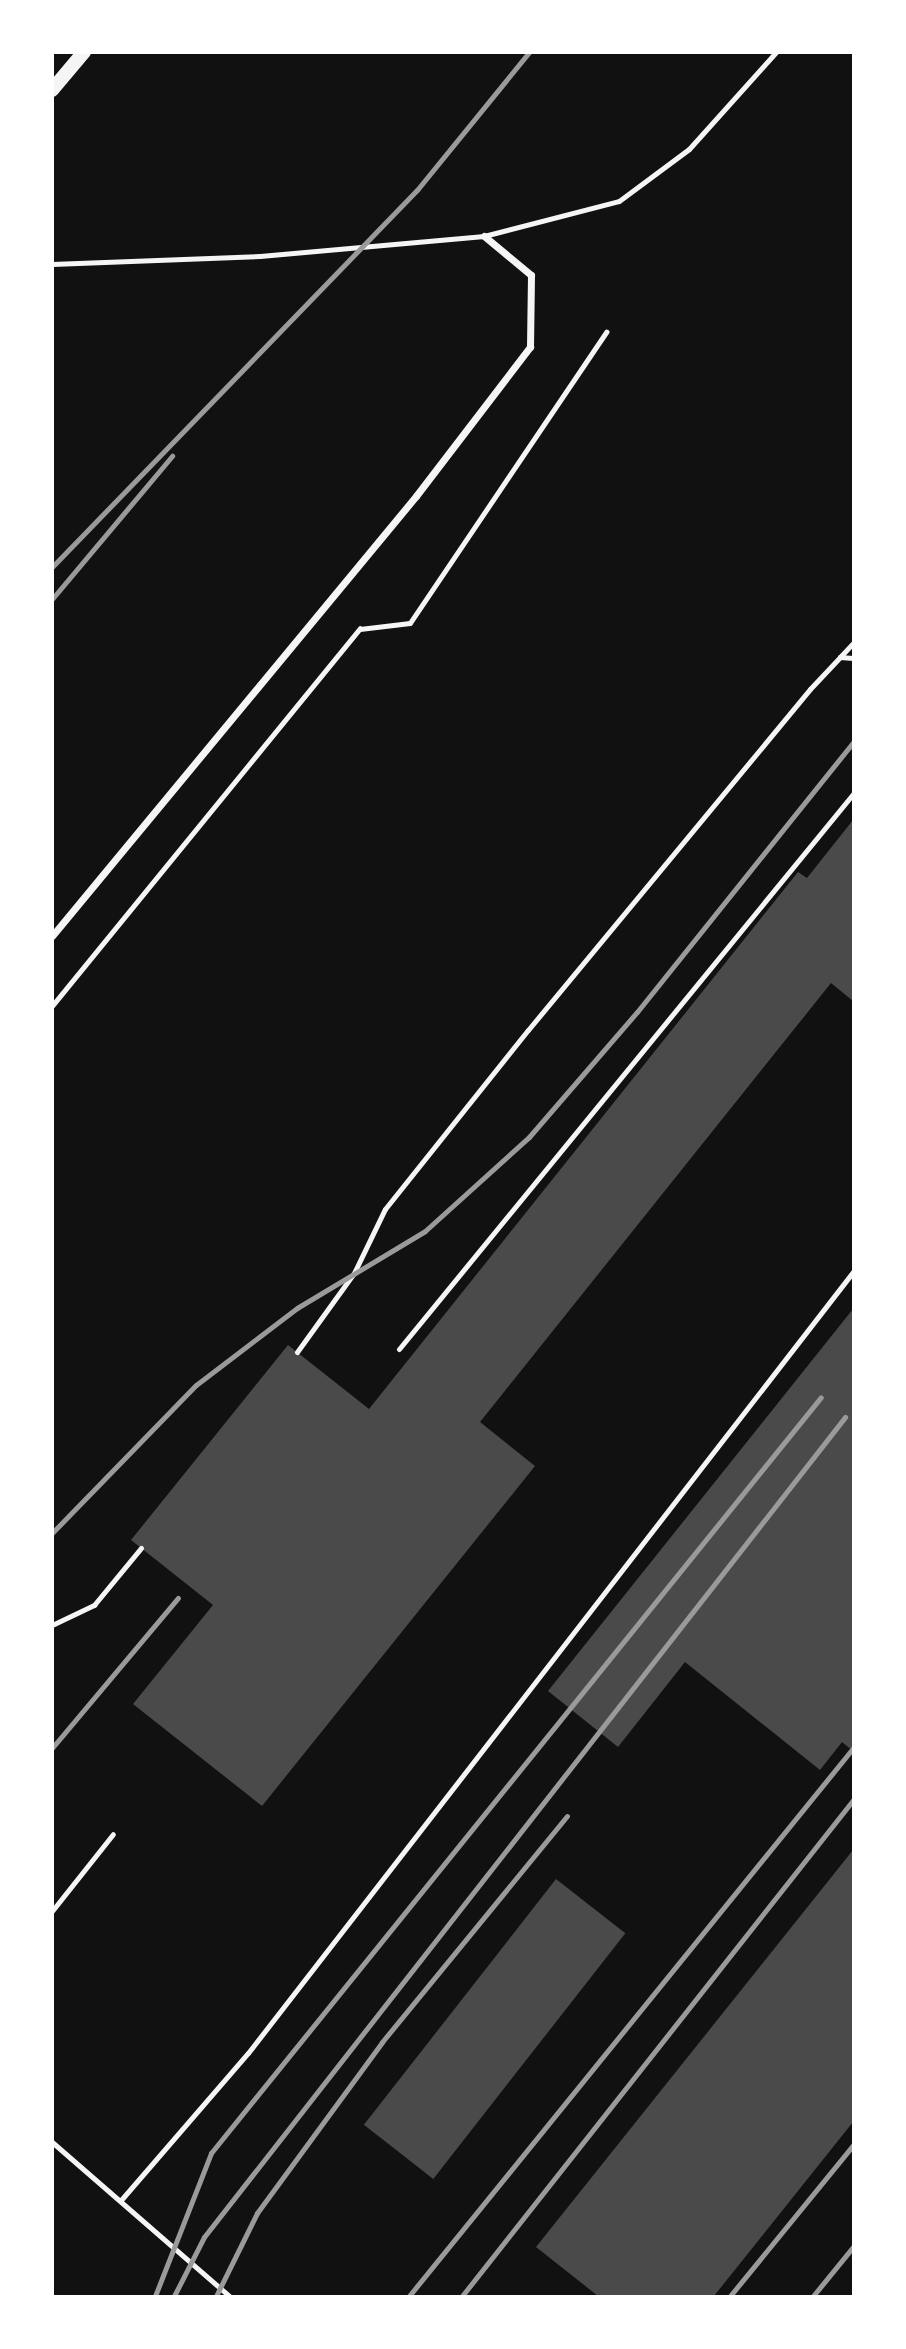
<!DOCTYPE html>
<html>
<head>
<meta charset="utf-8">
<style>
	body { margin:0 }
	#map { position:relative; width:906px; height:2349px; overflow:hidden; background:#111; font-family:Overpass,sans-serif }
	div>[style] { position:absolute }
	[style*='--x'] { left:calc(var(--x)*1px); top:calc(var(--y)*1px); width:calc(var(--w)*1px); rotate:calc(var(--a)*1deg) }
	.building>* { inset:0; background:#4a4a4a; transform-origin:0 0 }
	.path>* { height:4.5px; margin:-2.25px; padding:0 2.25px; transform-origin:2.25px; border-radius:2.25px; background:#f5f5f5 }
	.service>* { height:5px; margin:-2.5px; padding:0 2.5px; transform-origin:2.5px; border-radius:2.5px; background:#f5f5f5 }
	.minor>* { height:7px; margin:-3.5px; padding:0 3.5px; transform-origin:3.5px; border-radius:3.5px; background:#f5f5f5 }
	.secondary>* { height:14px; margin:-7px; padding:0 7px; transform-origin:7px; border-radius:7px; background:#f5f5f5 }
	.rail>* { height:5px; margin:-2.5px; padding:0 2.5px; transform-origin:2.5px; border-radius:2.5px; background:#9a9a9a }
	span { translate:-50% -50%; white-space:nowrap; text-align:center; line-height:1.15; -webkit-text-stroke:5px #fff; paint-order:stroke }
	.frame { position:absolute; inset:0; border:54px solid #fff; pointer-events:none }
</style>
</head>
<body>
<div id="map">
	<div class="building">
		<i style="clip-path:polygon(853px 820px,853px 1001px,831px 983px,480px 1422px,535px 1466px,262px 1806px,133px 1704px,213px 1605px,131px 1540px,288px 1345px,369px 1409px,798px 872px,807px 878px)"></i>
		<i style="clip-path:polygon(853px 1309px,853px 1751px,842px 1742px,820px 1770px,685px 1662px,618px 1747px,548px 1691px)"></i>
		<i style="clip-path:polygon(853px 1850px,853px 2122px,714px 2296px,598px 2296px,536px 2247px)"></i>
		<i style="left:556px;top:1879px;width:88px;height:312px;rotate:38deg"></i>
	</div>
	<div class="path">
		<i style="--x:52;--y:1006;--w:487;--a:-50.8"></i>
		<i style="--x:360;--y:629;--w:50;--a:-6.8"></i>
		<i style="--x:410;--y:623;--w:351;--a:-56"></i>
	</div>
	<div class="service">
		<i style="--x:52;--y:264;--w:208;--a:-2.2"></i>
		<i style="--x:260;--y:256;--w:225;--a:-5.1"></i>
		<i style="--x:484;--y:236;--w:139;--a:-14.5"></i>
		<i style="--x:619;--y:201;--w:87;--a:-36.6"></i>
		<i style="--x:689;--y:149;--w:130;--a:-48.1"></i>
		<i style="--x:840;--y:657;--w:19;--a:-47"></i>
		<i style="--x:399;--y:1349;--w:717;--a:-50.72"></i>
		<i style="--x:297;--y:1352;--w:97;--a:-54.2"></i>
		<i style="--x:354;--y:1273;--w:71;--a:-64.2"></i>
		<i style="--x:385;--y:1209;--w:229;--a:-51.4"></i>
		<i style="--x:528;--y:1030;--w:442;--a:-50.4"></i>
		<i style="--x:810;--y:689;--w:44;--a:-46.8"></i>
		<i style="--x:840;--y:657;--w:13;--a:4"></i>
		<i style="--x:52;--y:1625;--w:47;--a:-25.5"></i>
		<i style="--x:94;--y:1605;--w:74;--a:-50.5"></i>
		<i style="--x:52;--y:1911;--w:98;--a:-51.6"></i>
		<i style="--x:52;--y:2142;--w:235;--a:41"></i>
		<i style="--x:121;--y:2200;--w:194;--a:-49.2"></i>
		<i style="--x:248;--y:2053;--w:988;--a:-52.24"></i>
	</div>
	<div class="minor">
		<i style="--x:52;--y:936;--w:571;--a:-50.4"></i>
		<i style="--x:416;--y:496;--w:188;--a:-52.6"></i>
		<i style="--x:530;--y:347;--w:72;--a:-89.2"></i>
		<i style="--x:531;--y:275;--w:61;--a:-140.3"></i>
	</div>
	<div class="secondary">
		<i style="--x:52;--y:90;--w:50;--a:-49.9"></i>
	</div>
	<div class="rail">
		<i style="--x:52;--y:567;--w:525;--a:-45.93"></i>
		<i style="--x:417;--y:190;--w:178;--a:-50.9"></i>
		<i style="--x:52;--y:599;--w:187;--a:-50"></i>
		<i style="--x:52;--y:1533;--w:206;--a:-45.8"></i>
		<i style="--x:196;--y:1385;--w:127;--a:-37.3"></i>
		<i style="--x:297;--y:1308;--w:149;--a:-31"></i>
		<i style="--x:425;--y:1231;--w:140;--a:-42.1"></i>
		<i style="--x:529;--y:1137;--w:165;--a:-49.2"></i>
		<i style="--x:637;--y:1012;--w:346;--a:-51.3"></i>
		<i style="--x:52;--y:1748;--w:196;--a:-50"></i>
		<i style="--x:155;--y:2296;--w:154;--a:-68.6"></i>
		<i style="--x:211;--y:2153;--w:971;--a:-51.1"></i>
		<i style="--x:174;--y:2296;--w:66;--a:-63"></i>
		<i style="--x:204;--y:2237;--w:1041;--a:-51.98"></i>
		<i style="--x:216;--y:2296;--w:93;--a:-63.7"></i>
		<i style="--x:257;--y:2213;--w:212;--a:-53.8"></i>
		<i style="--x:382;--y:2042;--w:292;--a:-50.7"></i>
		<i style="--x:409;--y:2296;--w:705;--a:-50.98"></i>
		<i style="--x:462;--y:2296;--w:632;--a:-51.75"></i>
		<i style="--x:730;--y:2296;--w:195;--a:-50.8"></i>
		<i style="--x:813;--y:2296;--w:63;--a:-50.8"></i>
	</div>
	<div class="frame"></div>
</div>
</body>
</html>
